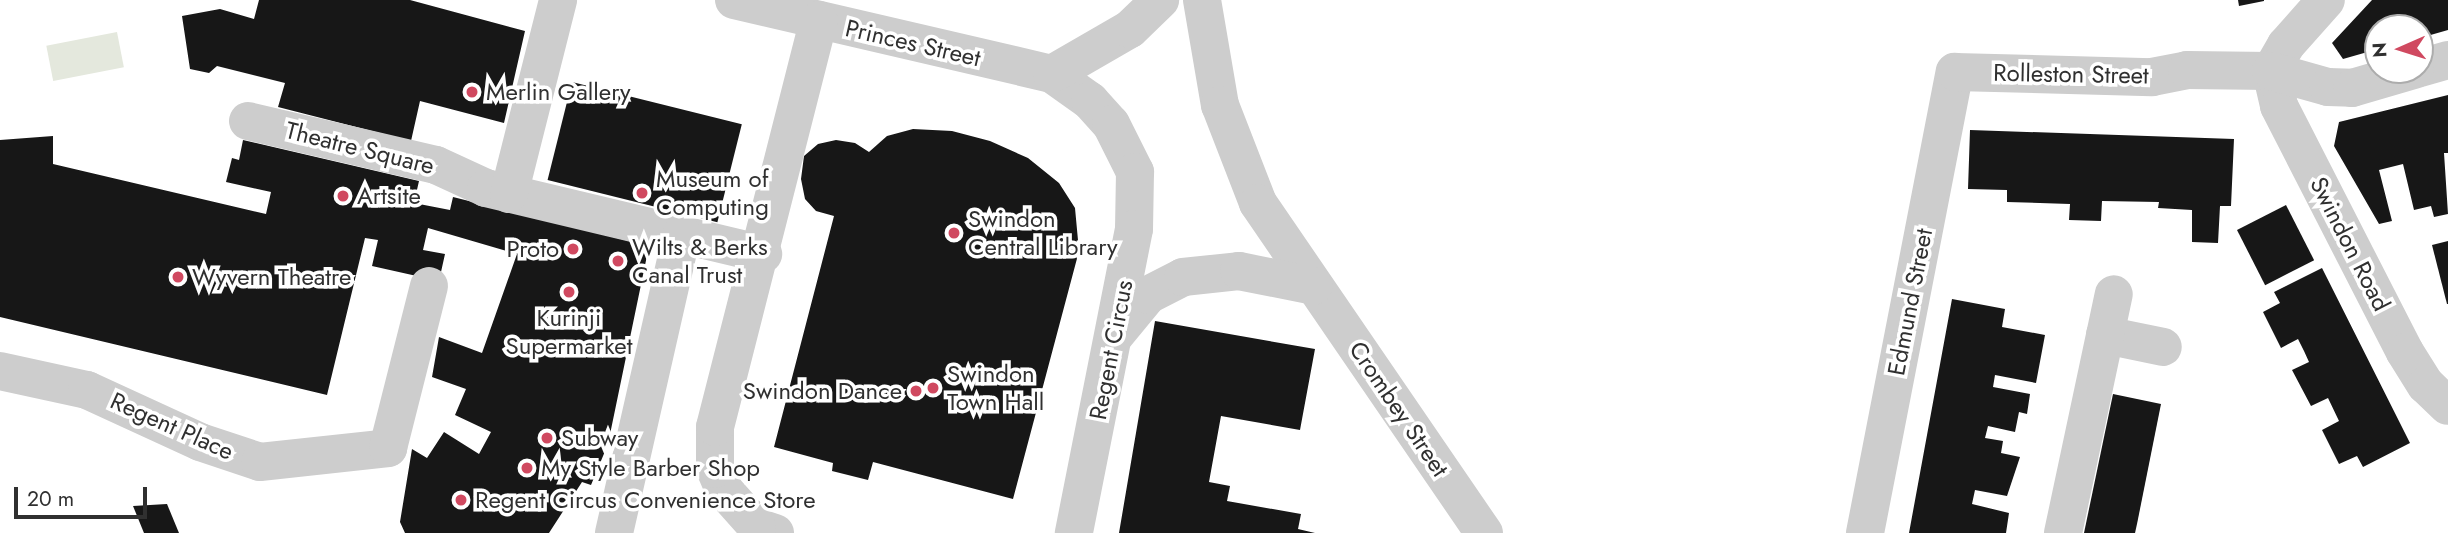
<!DOCTYPE html>
<html>
<head>
<meta charset="utf-8">
<style>
	body { margin:0 }
	#map { position:relative; width:2448px; height:533px; overflow:hidden; background:#fff; font-family:Jost,sans-serif }
	div>[style] { position:absolute }
	[style*='--x'] { left:calc(var(--x)*1px); top:calc(var(--y)*1px); width:calc(var(--w)*1px); rotate:calc(var(--a)*1deg) }
	.green>* { inset:0; background:#e4e8dd; transform-origin:0 0 }
	.building>* { inset:0; background:#171717; transform-origin:0 0 }
	.minor>* { height:38px; margin:-19px; padding:0 19px; transform-origin:19px; border-radius:19px; background:#cdcdcd }
	.dots>* { width:19px; height:19px; translate:-50% -50%; box-sizing:border-box; border:4px solid #fff; border-radius:50% }
	span { translate:-50% -50%; white-space:nowrap; text-align:center; line-height:1.15; -webkit-text-stroke:7px #fff; paint-order:stroke }
	.street-label { font-size:24px; color:#303030 }
	.poi-label { font-size:24px; color:#303030 }
	.left { translate:0 -50%; text-align:left }
	.right { translate:-100% -50%; text-align:right }
	.north { position:absolute; left:2364px; top:14px; width:70px; height:70px; box-sizing:border-box; background:#fff; border:2px solid #acacac; border-radius:50%; rotate:267deg; font-size:19px; font-weight:700; line-height:28px; text-align:center; color:#303030 }
	.north::after { content:''; display:block; margin:auto; width:24px; height:32px; background:#d04960; clip-path:polygon(50% 0,100% 100%,50% 72%,0 100%) }
	.scale { position:absolute; left:14px; top:487px; width:133px; height:32px; box-sizing:border-box; border:4px solid #303030; border-top:0; padding-left:9px; font-size:21px; line-height:24px; white-space:nowrap; color:#303030; -webkit-text-stroke:5px #fff; paint-order:stroke }
</style>
</head>
<body>
<div id="map">
	<div class="green">
		<i style="left:117px;top:32px;width:36px;height:72px;rotate:79deg"></i>
	</div>
	<div class="building">
		<i style="clip-path:polygon(259px 0,410px 0,525px 31px,504px 123px,420px 101px,411px 141px,278px 107px,285px 83px,217px 66px,209px 73px,190px 69px,182px 16px,220px 9px,254px 19px)"></i>
		<i style="clip-path:polygon(2238px 0,2264px 0,2264px 1px,2239px 6px)"></i>
		<i style="clip-path:polygon(2372px 0,2448px 0,2448px 30px,2420px 38px,2420px 28px,2378px 28px,2378px 49px,2343px 59px,2332px 43px)"></i>
		<i style="left:572px;top:82px;width:175px;height:101px;rotate:14deg"></i>
		<i style="clip-path:polygon(2448px 95px,2448px 153px,2444px 153px,2448px 214px,2434px 217px,2431px 206px,2414px 210px,2403px 164px,2379px 170px,2392px 221px,2379px 224px,2334px 146px,2339px 122px)"></i>
		<i style="clip-path:polygon(913px 129px,952px 131px,990px 141px,1028px 158px,1059px 183px,1075px 208px,1079px 251px,1013px 499px,873px 462px,868px 480px,832px 471px,833px 463px,774px 447px,834px 216px,816px 211px,805px 199px,801px 179px,804px 156px,818px 144px,836px 140px,855px 143px,869px 152px,887px 136px)"></i>
		<i style="clip-path:polygon(1970px 130px,2234px 139px,2231px 206px,2220px 206px,2218px 243px,2192px 242px,2192px 210px,2158px 208px,2159px 202px,2102px 201px,2101px 221px,2069px 220px,2070px 204px,2007px 202px,2007px 190px,1968px 189px)"></i>
		<i style="clip-path:polygon(53px 136px,53px 164px,266px 214px,271px 192px,226px 182px,232px 158px,239px 160px,243px 140px,419px 181px,414px 203px,450px 210px,453px 197px,649px 246px,608px 444px,591px 485px,582px 482px,549px 533px,405px 533px,400px 522px,412px 449px,427px 458px,444px 432px,479px 454px,491px 432px,455px 415px,466px 389px,432px 377px,439px 337px,482px 353px,517px 254px,428px 228px,423px 250px,445px 254px,439px 281px,372px 266px,378px 240px,365px 238px,327px 395px,0 317px,0 140px)"></i>
		<i style="left:2286px;top:205px;width:62px;height:55px;rotate:63deg"></i>
		<i style="clip-path:polygon(2448px 241px,2448px 304px,2447px 304px,2432px 245px)"></i>
		<i style="clip-path:polygon(2322px 268px,2410px 443px,2363px 467px,2357px 456px,2339px 464px,2322px 430px,2339px 421px,2328px 398px,2311px 406px,2292px 370px,2309px 362px,2304px 351px,2298px 339px,2281px 348px,2263px 312px,2280px 303px,2274px 292px)"></i>
		<i style="clip-path:polygon(1952px 299px,2005px 309px,2002px 327px,2045px 335px,2036px 383px,1995px 375px,1993px 387px,2030px 394px,2027px 414px,2019px 412px,2015px 432px,1988px 426px,1985px 438px,2003px 441px,2001px 453px,2020px 457px,2007px 496px,1975px 490px,1972px 504px,2009px 513px,2006px 533px,1909px 533px)"></i>
		<i style="clip-path:polygon(1155px 321px,1315px 349px,1300px 430px,1221px 416px,1209px 482px,1230px 486px,1227px 501px,1301px 514px,1298px 529px,1315px 533px,1119px 533px)"></i>
		<i style="clip-path:polygon(2113px 394px,2161px 404px,2137px 524px,2135px 533px,2084px 533px)"></i>
		<i style="clip-path:polygon(167px 504px,179px 533px,144px 533px,133px 506px)"></i>
	</div>
	<div class="minor">
		<i style="--x:734;--y:0;--w:326;--a:13.1"></i>
		<i style="--x:1052;--y:74;--w:47;--a:35.4"></i>
		<i style="--x:1090;--y:101;--w:31;--a:48"></i>
		<i style="--x:1111;--y:124;--w:54;--a:63.4"></i>
		<i style="--x:1135;--y:172;--w:57;--a:91"></i>
		<i style="--x:1134;--y:229;--w:310;--a:101.2"></i>
		<i style="--x:1202;--y:0;--w:107;--a:80.3"></i>
		<i style="--x:1220;--y:105;--w:105;--a:68.8"></i>
		<i style="--x:1258;--y:203;--w:400;--a:55.6"></i>
		<i style="--x:2420;--y:68;--w:29;--a:-16"></i>
		<i style="--x:2271;--y:71;--w:36;--a:77"></i>
		<i style="--x:2279;--y:106;--w:276;--a:62.9"></i>
		<i style="--x:2405;--y:352;--w:39;--a:58"></i>
		<i style="--x:2426;--y:385;--w:30;--a:44"></i>
		<i style="--x:2271;--y:71;--w:30;--a:-60"></i>
		<i style="--x:2286;--y:45;--w:60;--a:-48.4"></i>
		<i style="--x:1052;--y:74;--w:90;--a:-30"></i>
		<i style="--x:1130;--y:29;--w:42;--a:-44"></i>
		<i style="--x:248;--y:121;--w:193;--a:13.2"></i>
		<i style="--x:436;--y:165;--w:55;--a:24.7"></i>
		<i style="--x:486;--y:188;--w:285;--a:13.4"></i>
		<i style="--x:509;--y:194;--w:200;--a:-75.8"></i>
		<i style="--x:1116;--y:334;--w:50;--a:-50.6"></i>
		<i style="--x:1148;--y:295;--w:39;--a:-27"></i>
		<i style="--x:1183;--y:277;--w:56;--a:-6.1"></i>
		<i style="--x:1239;--y:271;--w:76;--a:11.3"></i>
		<i style="--x:2105;--y:335;--w:59;--a:11.7"></i>
		<i style="--x:0;--y:371;--w:89;--a:12.3"></i>
		<i style="--x:87;--y:390;--w:124;--a:24.7"></i>
		<i style="--x:200;--y:442;--w:63;--a:18.4"></i>
		<i style="--x:260;--y:462;--w:129;--a:-6.2"></i>
		<i style="--x:388;--y:448;--w:167;--a:-75.8"></i>
		<i style="--x:614;--y:533;--w:307;--a:-77.2"></i>
		<i style="--x:775;--y:533;--w:19;--a:-162"></i>
		<i style="--x:757;--y:527;--w:50;--a:-131.7"></i>
		<i style="--x:724;--y:490;--w:23;--a:-113"></i>
		<i style="--x:715;--y:469;--w:42;--a:-90"></i>
		<i style="--x:715;--y:427;--w:420;--a:-75.7"></i>
		<i style="--x:1865;--y:533;--w:470;--a:-79"></i>
		<i style="--x:1955;--y:72;--w:197;--a:1.5"></i>
		<i style="--x:2152;--y:77;--w:36;--a:-11"></i>
		<i style="--x:2187;--y:70;--w:84;--a:0.7"></i>
		<i style="--x:2271;--y:71;--w:59;--a:15.7"></i>
		<i style="--x:2328;--y:87;--w:24;--a:2"></i>
		<i style="--x:2352;--y:88;--w:65;--a:-16.2"></i>
		<i style="--x:2063;--y:533;--w:244;--a:-78"></i>
	</div>
	<div class="dots">
		<i style="left:472px;top:92px;background:#d04960"></i>
		<i style="left:642px;top:193px;background:#d04960"></i>
		<i style="left:343px;top:196px;background:#d04960"></i>
		<i style="left:954px;top:233px;background:#d04960"></i>
		<i style="left:573px;top:249px;background:#d04960"></i>
		<i style="left:618px;top:261px;background:#d04960"></i>
		<i style="left:178px;top:277px;background:#d04960"></i>
		<i style="left:569px;top:292px;background:#d04960"></i>
		<i style="left:933px;top:388px;background:#d04960"></i>
		<i style="left:916px;top:391px;background:#d04960"></i>
		<i style="left:547px;top:438px;background:#d04960"></i>
		<i style="left:527px;top:468px;background:#d04960"></i>
		<i style="left:461px;top:500px;background:#d04960"></i>
	</div>
	<div class="street-label">
		<span style="left:913px;top:43px;rotate:13deg">Princes Street</span>
		<span style="left:2071px;top:74px;rotate:1deg">Rolleston Street</span>
		<span style="left:360px;top:148px;rotate:14deg">Theatre Square</span>
		<span style="left:2350px;top:244px;rotate:63deg">Swindon Road</span>
		<span style="left:1910px;top:302px;rotate:-79deg">Edmund Street</span>
		<span style="left:1111px;top:350px;rotate:-79deg">Regent Circus</span>
		<span style="left:1399px;top:409px;rotate:56deg">Crombey Street</span>
		<span style="left:172px;top:426px;rotate:24deg">Regent Place</span>
	</div>
	<div class="poi-label">
		<span class="left" style="left:486px;top:92px">Merlin Gallery</span>
		<span class="left" style="left:656px;top:193px">Museum of<br>Computing</span>
		<span class="left" style="left:357px;top:196px">Artsite</span>
		<span class="left" style="left:968px;top:233px">Swindon<br>Central Library</span>
		<span class="left" style="left:632px;top:261px">Wilts &amp; Berks<br>Canal Trust</span>
		<span class="right" style="left:559px;top:249px">Proto</span>
		<span class="left" style="left:192px;top:277px">Wyvern Theatre</span>
		<span style="left:569px;top:332px">Kurinji<br>Supermarket</span>
		<span class="left" style="left:947px;top:388px">Swindon<br>Town Hall</span>
		<span class="right" style="left:902px;top:391px">Swindon Dance</span>
		<span class="left" style="left:561px;top:438px">Subway</span>
		<span class="left" style="left:541px;top:468px">My Style Barber Shop</span>
		<span class="left" style="left:475px;top:500px">Regent Circus Convenience Store</span>
	</div>
	<div class="north">N</div>
	<div class="scale">20 m</div>
</div>
</body>
</html>
